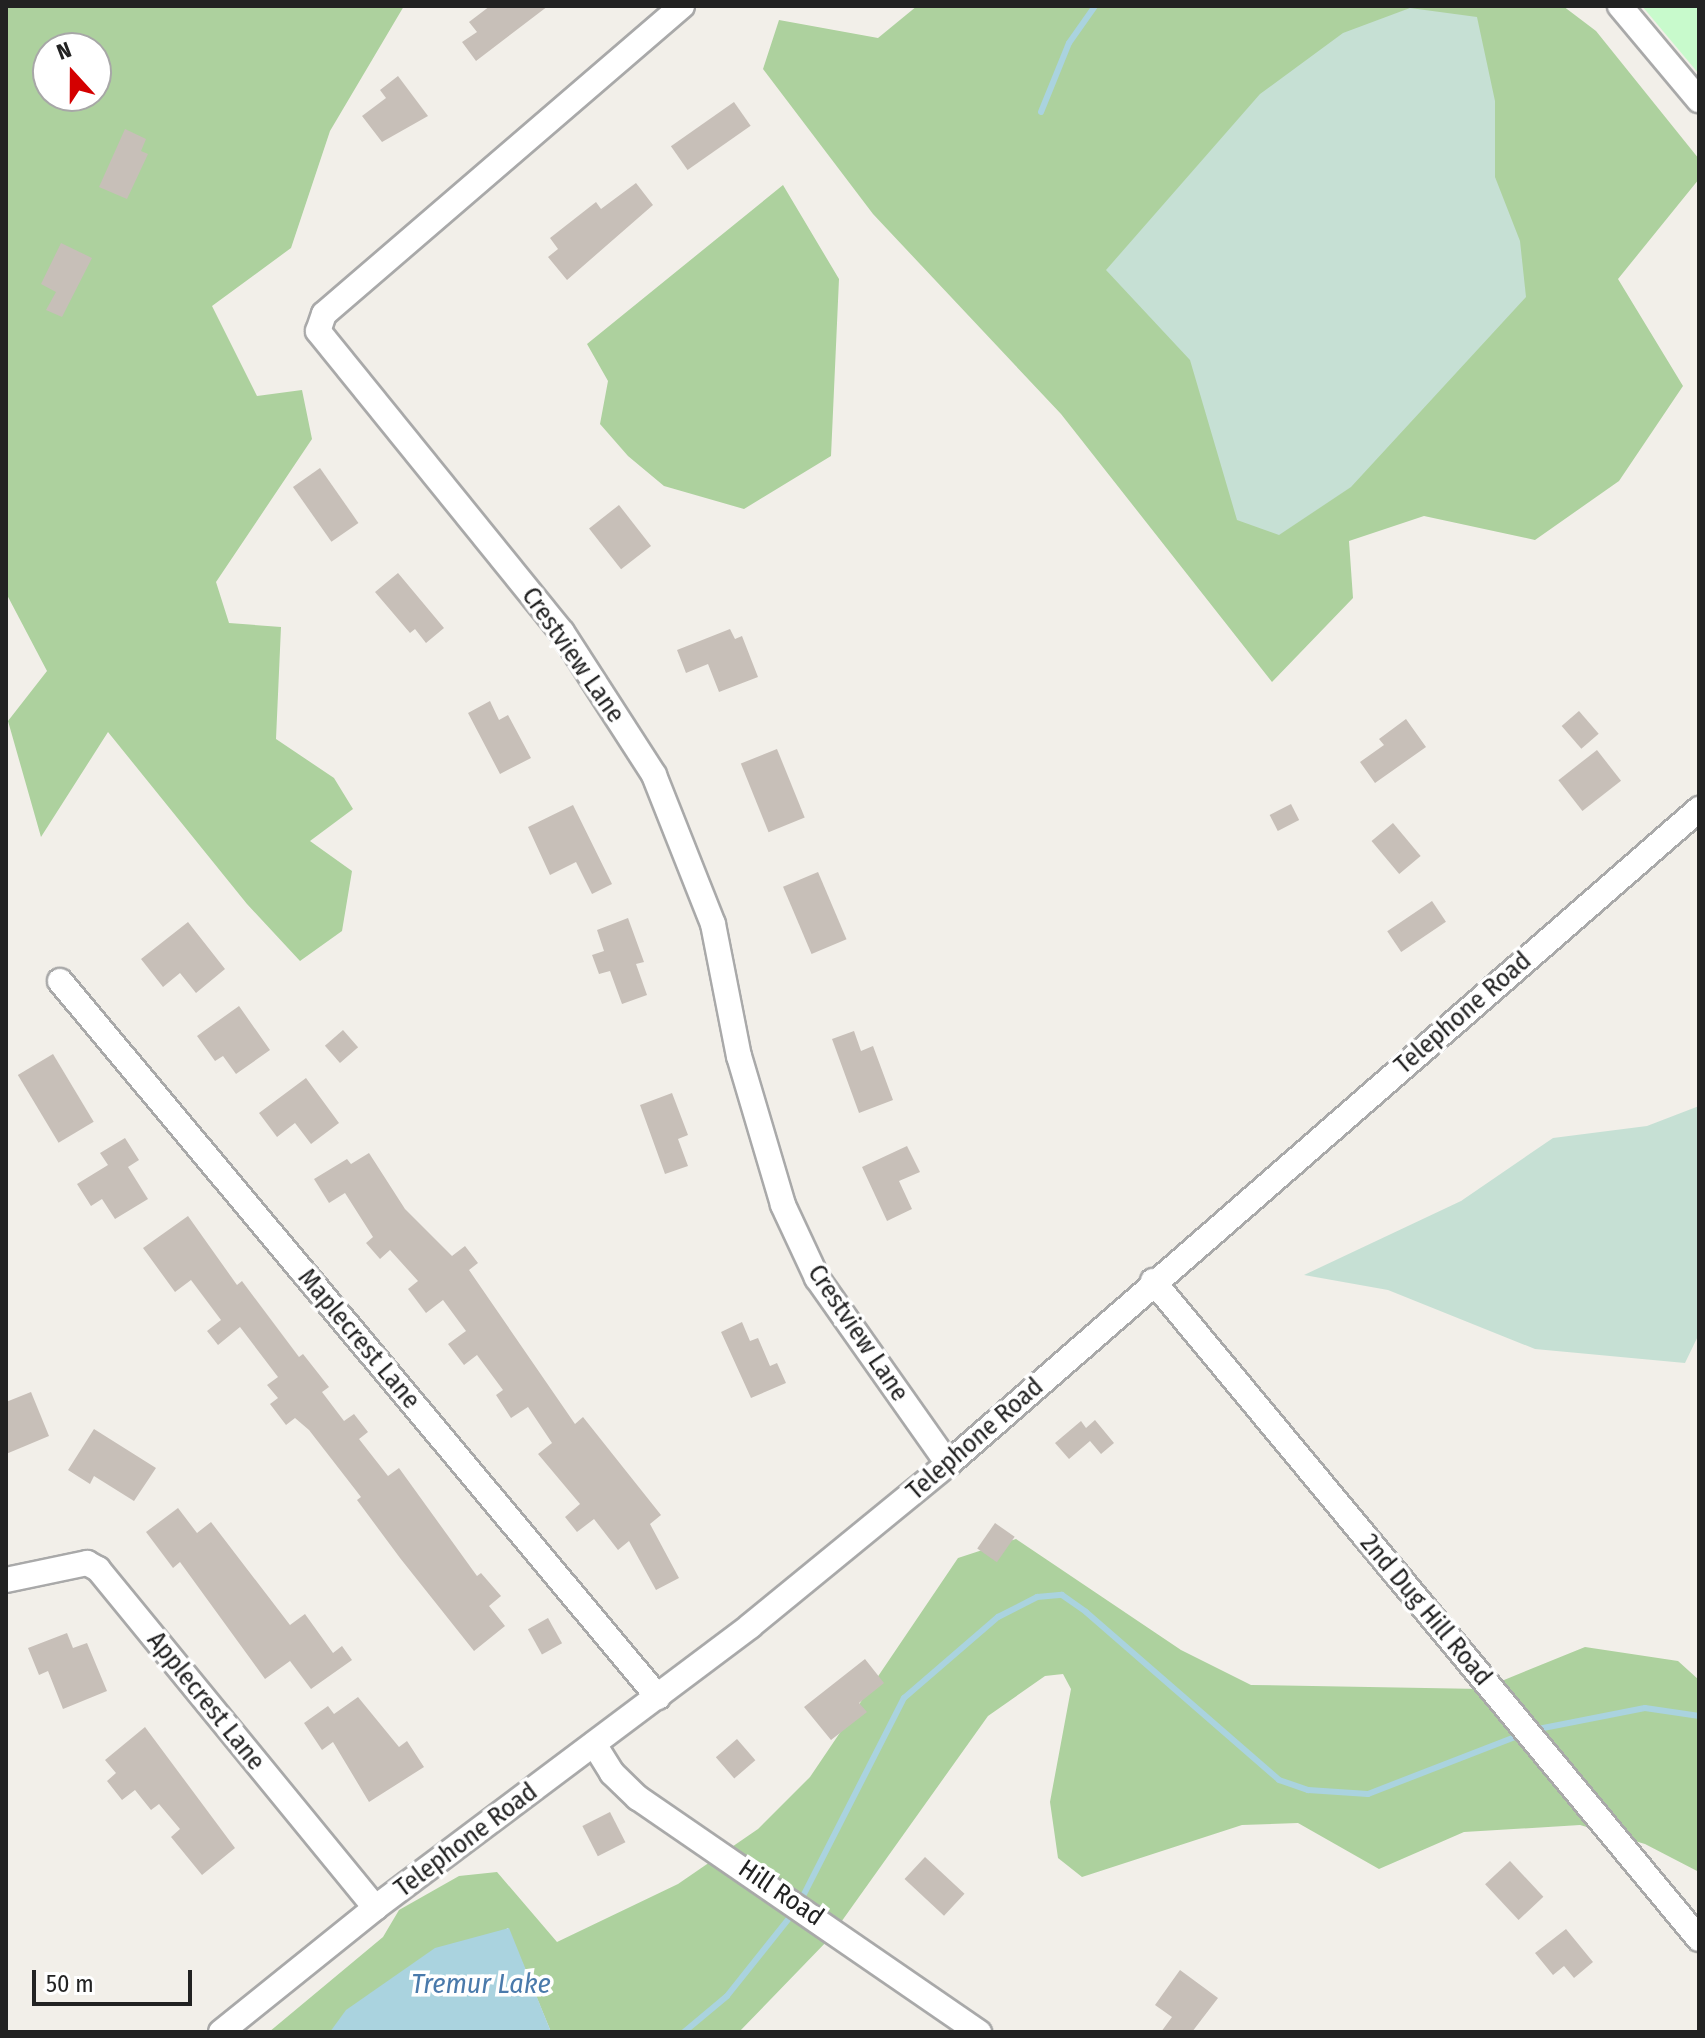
<!DOCTYPE html>
<html>
<head>
<meta charset="utf-8">
<style>
	body { margin:0 }
	#map { position:relative; width:1705px; height:2038px; overflow:hidden; background:#f2efe9; font-family:"Fira Sans Condensed",sans-serif }
	div>[style] { position:absolute }
	[style*='--x'] { left:calc(var(--x)*1px); top:calc(var(--y)*1px); width:calc(var(--w)*1px); rotate:calc(var(--a)*1deg) }
	.forest>* { inset:0; background:#add19e }
	.wetland>* { inset:0; background:#c6e0d4 }
	.park>* { inset:0; background:#c8facc }
	.water>* { inset:0; background:#aad3df }
	.stream>* { height:6px; margin:-3px; padding:0 3px; transform-origin:3px; border-radius:3px; background:#aad3df }
	.building>* { inset:0; background:#c7bfb8; transform-origin:0 0 }
	.roads { filter:drop-shadow(2px 0 #a9a9a9) drop-shadow(-2px 0 #a9a9a9) drop-shadow(0 2px #a9a9a9) drop-shadow(0 -2px #a9a9a9) }
	.minor>* { height:24px; margin:-12px; padding:0 12px; transform-origin:12px; border-radius:12px; background:#fff }
	span { translate:-50% -50%; white-space:nowrap; text-align:center; line-height:1.15; -webkit-text-stroke:7px #fff; paint-order:stroke }
	.street-label { font-size:26px; color:#222 }
	.water-label { font-size:28px; color:#4a7aab; font-style:italic }
	.frame { position:absolute; inset:0; border:8px solid #222; pointer-events:none }
	.north { position:absolute; left:32px; top:32px; width:80px; height:80px; box-sizing:border-box; background:#fff; border:2px solid #a7a7a7; border-radius:50%; rotate:339deg; font-size:22px; font-weight:700; line-height:32px; text-align:center; color:#222 }
	.north::after { content:''; display:block; margin:auto; width:28px; height:36px; background:#d40000; clip-path:polygon(50% 0,100% 100%,50% 72%,0 100%) }
	.scale { position:absolute; left:32px; top:1970px; width:160px; height:36px; box-sizing:border-box; border:4px solid #222; border-top:0; padding-left:10px; font-size:24px; line-height:28px; white-space:nowrap; color:#222; -webkit-text-stroke:6px #fff; paint-order:stroke }
</style>
</head>
<body>
<div id="map">
	<div class="forest">
		<i style="clip-path:polygon(evenodd,6px 6px,404px 6px,330px 131px,291px 248px,212px 306px,257px 396px,302px 390px,312px 439px,216px 582px,229px 623px,281px 627px,276px 739px,334px 778px,353px 809px,310px 841px,352px 871px,342px 931px,300px 961px,247px 904px,108px 732px,41px 837px,8px 721px,47px 671px,6px 593px,6px 6px,48px 48px,96px 48px,96px 96px,48px 96px,48px 48px)"></i>
		<i style="clip-path:polygon(917px 6px,1563px 6px,1596px 31px,1699px 159px,1699px 179px,1618px 279px,1683px 386px,1619px 481px,1535px 540px,1424px 516px,1349px 541px,1353px 598px,1272px 682px,1061px 414px,873px 214px,763px 69px,779px 20px,878px 38px)"></i>
		<i style="clip-path:polygon(783px 185px,839px 279px,831px 456px,744px 509px,664px 486px,628px 456px,600px 424px,608px 381px,587px 344px)"></i>
		<i style="clip-path:polygon(1016px 1539px,1181px 1650px,1251px 1685px,1482px 1689px,1585px 1647px,1678px 1661px,1699px 1680px,1699px 1872px,1645px 1844px,1580px 1825px,1464px 1832px,1379px 1869px,1298px 1823px,1242px 1825px,1082px 1877px,1058px 1858px,1050px 1802px,1071px 1689px,1063px 1674px,1045px 1676px,988px 1716px,829px 1939px,739px 2032px,551px 2032px,508px 1928px,330px 2032px,269px 2032px,383px 1937px,399px 1910px,459px 1876px,497px 1872px,557px 1942px,678px 1884px,758px 1829px,810px 1777px,958px 1558px)"></i>
	</div>
	<div class="wetland">
		<i style="clip-path:polygon(1410px 8px,1477px 17px,1495px 101px,1495px 177px,1520px 241px,1526px 297px,1351px 487px,1279px 535px,1237px 520px,1190px 360px,1106px 270px,1260px 94px,1343px 33px)"></i>
		<i style="clip-path:polygon(1699px 1106px,1699px 1334px,1685px 1363px,1535px 1349px,1388px 1290px,1304px 1275px,1461px 1201px,1553px 1138px,1647px 1126px)"></i>
	</div>
	<div class="park">
		<i style="clip-path:polygon(1642px 6px,1699px 6px,1699px 74px)"></i>
	</div>
	<div class="water">
		<i style="clip-path:polygon(509px 1928px,551px 2032px,330px 2032px,346px 2010px,435px 1948px)"></i>
	</div>
	<div class="stream">
		<i style="--x:1041;--y:112;--w:74;--a:-67.9"></i>
		<i style="--x:1069;--y:43;--w:45;--a:-54.9"></i>
		<i style="--x:1533;--y:1730;--w:114;--a:-11.1"></i>
		<i style="--x:1645;--y:1708;--w:55;--a:8.4"></i>
		<i style="--x:800;--y:1902;--w:229;--a:-63"></i>
		<i style="--x:904;--y:1698;--w:124;--a:-40.8"></i>
		<i style="--x:998;--y:1617;--w:44;--a:-27.1"></i>
		<i style="--x:1037;--y:1597;--w:25;--a:-5"></i>
		<i style="--x:1062;--y:1595;--w:29;--a:35"></i>
		<i style="--x:1086;--y:1612;--w:256;--a:41"></i>
		<i style="--x:1279;--y:1780;--w:31;--a:19"></i>
		<i style="--x:1308;--y:1790;--w:60;--a:3.8"></i>
		<i style="--x:1368;--y:1794;--w:166;--a:-21.2"></i>
		<i style="--x:684;--y:2032;--w:56;--a:-39.9"></i>
		<i style="--x:727;--y:1996;--w:107;--a:-51.4"></i>
	</div>
	<div class="building">
		<i style="clip-path:polygon(490px 6px,548px 6px,476px 61px,462px 42px,477px 32px,469px 22px)"></i>
		<i style="clip-path:polygon(398px 76px,428px 116px,382px 142px,362px 116px,386px 98px,380px 90px)"></i>
		<i style="left:734px;top:102px;width:29px;height:77px;rotate:55deg"></i>
		<i style="clip-path:polygon(125px 129px,146px 139px,141px 151px,148px 154px,127px 199px,99px 187px)"></i>
		<i style="clip-path:polygon(636px 183px,653px 205px,567px 280px,548px 257px,558px 249px,550px 238px,596px 202px,601px 209px)"></i>
		<i style="clip-path:polygon(61px 243px,92px 258px,62px 317px,46px 310px,56px 292px,41px 284px)"></i>
		<i style="left:320px;top:468px;width:67px;height:33px;rotate:55deg"></i>
		<i style="left:619px;top:505px;width:52px;height:38px;rotate:52deg"></i>
		<i style="clip-path:polygon(398px 573px,444px 628px,426px 643px,415px 629px,410px 633px,375px 592px)"></i>
		<i style="clip-path:polygon(730px 629px,735px 639px,742px 636px,758px 677px,719px 692px,708px 664px,686px 673px,677px 650px)"></i>
		<i style="clip-path:polygon(490px 701px,499px 720px,508px 715px,531px 758px,500px 774px,468px 713px)"></i>
		<i style="left:1579px;top:711px;width:30px;height:23px;rotate:49deg"></i>
		<i style="clip-path:polygon(1406px 719px,1426px 747px,1375px 783px,1360px 762px,1384px 745px,1379px 739px)"></i>
		<i style="left:777px;top:749px;width:74px;height:39px;rotate:68deg"></i>
		<i style="left:1597px;top:750px;width:39px;height:49px;rotate:52deg"></i>
		<i style="left:1291px;top:804px;width:18px;height:24px;rotate:63deg"></i>
		<i style="clip-path:polygon(573px 805px,612px 884px,592px 894px,576px 862px,550px 875px,528px 827px)"></i>
		<i style="left:1393px;top:823px;width:43px;height:28px;rotate:50deg"></i>
		<i style="left:818px;top:872px;width:73px;height:38px;rotate:67deg"></i>
		<i style="left:1432px;top:901px;width:25px;height:54px;rotate:56deg"></i>
		<i style="clip-path:polygon(628px 918px,644px 962px,636px 964px,647px 995px,622px 1004px,610px 971px,599px 974px,592px 955px,604px 951px,597px 930px)"></i>
		<i style="clip-path:polygon(188px 922px,225px 969px,196px 993px,180px 973px,163px 987px,141px 959px)"></i>
		<i style="clip-path:polygon(239px 1006px,270px 1050px,236px 1074px,223px 1056px,215px 1061px,197px 1036px)"></i>
		<i style="left:343px;top:1030px;width:23px;height:24px;rotate:49deg"></i>
		<i style="clip-path:polygon(854px 1031px,861px 1051px,873px 1046px,893px 1100px,859px 1113px,832px 1039px)"></i>
		<i style="left:53px;top:1054px;width:79px;height:41px;rotate:59deg"></i>
		<i style="clip-path:polygon(306px 1078px,339px 1123px,311px 1144px,295px 1123px,277px 1137px,259px 1113px)"></i>
		<i style="clip-path:polygon(672px 1093px,688px 1135px,678px 1139px,688px 1166px,665px 1174px,640px 1105px)"></i>
		<i style="clip-path:polygon(125px 1138px,139px 1160px,128px 1167px,148px 1199px,115px 1219px,102px 1199px,91px 1206px,77px 1184px,108px 1165px,100px 1153px)"></i>
		<i style="clip-path:polygon(907px 1146px,920px 1172px,899px 1181px,912px 1209px,887px 1221px,862px 1167px)"></i>
		<i style="clip-path:polygon(369px 1153px,405px 1209px,452px 1256px,465px 1246px,478px 1263px,469px 1270px,575px 1424px,583px 1417px,661px 1515px,650px 1524px,679px 1578px,656px 1590px,629px 1541px,618px 1550px,594px 1519px,577px 1532px,565px 1517px,580px 1504px,538px 1454px,552px 1443px,528px 1407px,511px 1418px,496px 1395px,503px 1390px,477px 1355px,464px 1365px,448px 1344px,466px 1331px,443px 1300px,426px 1313px,408px 1289px,418px 1281px,390px 1250px,380px 1259px,366px 1243px,373px 1237px,345px 1193px,329px 1203px,314px 1179px,347px 1159px,351px 1164px)"></i>
		<i style="clip-path:polygon(188px 1216px,237px 1285px,242px 1281px,299px 1357px,303px 1354px,329px 1387px,322px 1392px,344px 1421px,354px 1414px,368px 1432px,359px 1439px,388px 1476px,399px 1468px,477px 1576px,481px 1573px,501px 1596px,489px 1606px,505px 1626px,474px 1651px,400px 1558px,357px 1500px,361px 1497px,309px 1430px,295px 1418px,286px 1425px,270px 1404px,278px 1398px,267px 1385px,278px 1377px,240px 1327px,218px 1345px,207px 1331px,221px 1320px,191px 1280px,175px 1292px,143px 1248px)"></i>
		<i style="clip-path:polygon(742px 1322px,750px 1341px,758px 1338px,770px 1366px,777px 1363px,786px 1383px,751px 1398px,721px 1332px)"></i>
		<i style="clip-path:polygon(31px 1392px,49px 1436px,6px 1454px,6px 1402px)"></i>
		<i style="clip-path:polygon(1095px 1420px,1114px 1443px,1101px 1454px,1090px 1441px,1069px 1459px,1055px 1443px,1081px 1421px,1086px 1428px)"></i>
		<i style="clip-path:polygon(94px 1429px,156px 1468px,134px 1501px,94px 1476px,90px 1484px,68px 1470px)"></i>
		<i style="clip-path:polygon(178px 1508px,197px 1533px,211px 1522px,290px 1625px,305px 1614px,333px 1653px,342px 1646px,352px 1660px,311px 1689px,290px 1661px,265px 1679px,180px 1562px,173px 1568px,146px 1532px)"></i>
		<i style="left:995px;top:1523px;width:24px;height:31px;rotate:35deg"></i>
		<i style="left:548px;top:1618px;width:29px;height:23px;rotate:61deg"></i>
		<i style="clip-path:polygon(67px 1633px,73px 1648px,87px 1643px,107px 1691px,63px 1709px,48px 1671px,39px 1675px,28px 1648px)"></i>
		<i style="clip-path:polygon(865px 1659px,884px 1683px,859px 1703px,867px 1712px,831px 1740px,804px 1707px)"></i>
		<i style="clip-path:polygon(358px 1697px,399px 1747px,407px 1741px,424px 1767px,369px 1802px,333px 1742px,322px 1750px,304px 1723px,328px 1706px,334px 1714px)"></i>
		<i style="clip-path:polygon(145px 1727px,235px 1848px,202px 1875px,171px 1837px,180px 1829px,159px 1804px,151px 1810px,135px 1790px,122px 1800px,107px 1781px,116px 1773px,105px 1760px)"></i>
		<i style="left:737px;top:1739px;width:28px;height:28px;rotate:49deg"></i>
		<i style="left:610px;top:1812px;width:34px;height:31px;rotate:63deg"></i>
		<i style="left:925px;top:1857px;width:54px;height:30px;rotate:43deg"></i>
		<i style="left:1510px;top:1861px;width:49px;height:34px;rotate:47deg"></i>
		<i style="clip-path:polygon(1566px 1929px,1593px 1962px,1574px 1978px,1564px 1966px,1553px 1975px,1535px 1953px)"></i>
		<i style="clip-path:polygon(1180px 1970px,1218px 1998px,1192px 2032px,1161px 2032px,1172px 2017px,1155px 2005px)"></i>
	</div>
	<div class="roads">
		<div class="minor">
			<i style="--x:682;--y:6;--w:472;--a:139.3"></i>
			<i style="--x:324;--y:314;--w:18;--a:109"></i>
			<i style="--x:318;--y:331;--w:387;--a:51"></i>
			<i style="--x:562;--y:632;--w:170;--a:57.2"></i>
			<i style="--x:654;--y:775;--w:160;--a:68.4"></i>
			<i style="--x:713;--y:924;--w:135;--a:78.9"></i>
			<i style="--x:739;--y:1056;--w:155;--a:73.5"></i>
			<i style="--x:783;--y:1205;--w:81;--a:65"></i>
			<i style="--x:817;--y:1278;--w:228;--a:54.8"></i>
			<i style="--x:1620;--y:6;--w:123;--a:50"></i>
			<i style="--x:60;--y:981;--w:933;--a:50.13"></i>
			<i style="--x:1153;--y:1281;--w:855;--a:50.31"></i>
			<i style="--x:6;--y:1580;--w:83;--a:-11.9"></i>
			<i style="--x:87;--y:1563;--w:13;--a:29"></i>
			<i style="--x:98;--y:1569;--w:438;--a:50.7"></i>
			<i style="--x:594;--y:1744;--w:34;--a:58"></i>
			<i style="--x:612;--y:1773;--w:36;--a:44"></i>
			<i style="--x:638;--y:1798;--w:414;--a:34.5"></i>
			<i style="--x:221;--y:2032;--w:198;--a:-38.8"></i>
			<i style="--x:375;--y:1908;--w:469;--a:-36.9"></i>
			<i style="--x:750;--y:1626;--w:256;--a:-39.3"></i>
			<i style="--x:948;--y:1464;--w:997;--a:-41.09"></i>
		</div>
	</div>
	<div class="street-label">
		<span style="left:573px;top:655px;rotate:55deg">Crestview Lane</span>
		<span style="left:1463px;top:1013px;rotate:-41deg">Telephone Road</span>
		<span style="left:858px;top:1333px;rotate:56deg">Crestview Lane</span>
		<span style="left:359px;top:1339px;rotate:50deg">Maplecrest Lane</span>
		<span style="left:975px;top:1439px;rotate:-41deg">Telephone Road</span>
		<span style="left:1426px;top:1610px;rotate:50deg">2nd Dug Hill Road</span>
		<span style="left:206px;top:1701px;rotate:51deg">Applecrest Lane</span>
		<span style="left:466px;top:1840px;rotate:-37deg">Telephone Road</span>
		<span style="left:781px;top:1893px;rotate:34deg">Hill Road</span>
	</div>
	<div class="water-label">
		<span style="left:481px;top:1984px">Tremur Lake</span>
	</div>
	<div class="frame"></div>
	<div class="north">N</div>
	<div class="scale">50 m</div>
</div>
</body>
</html>
